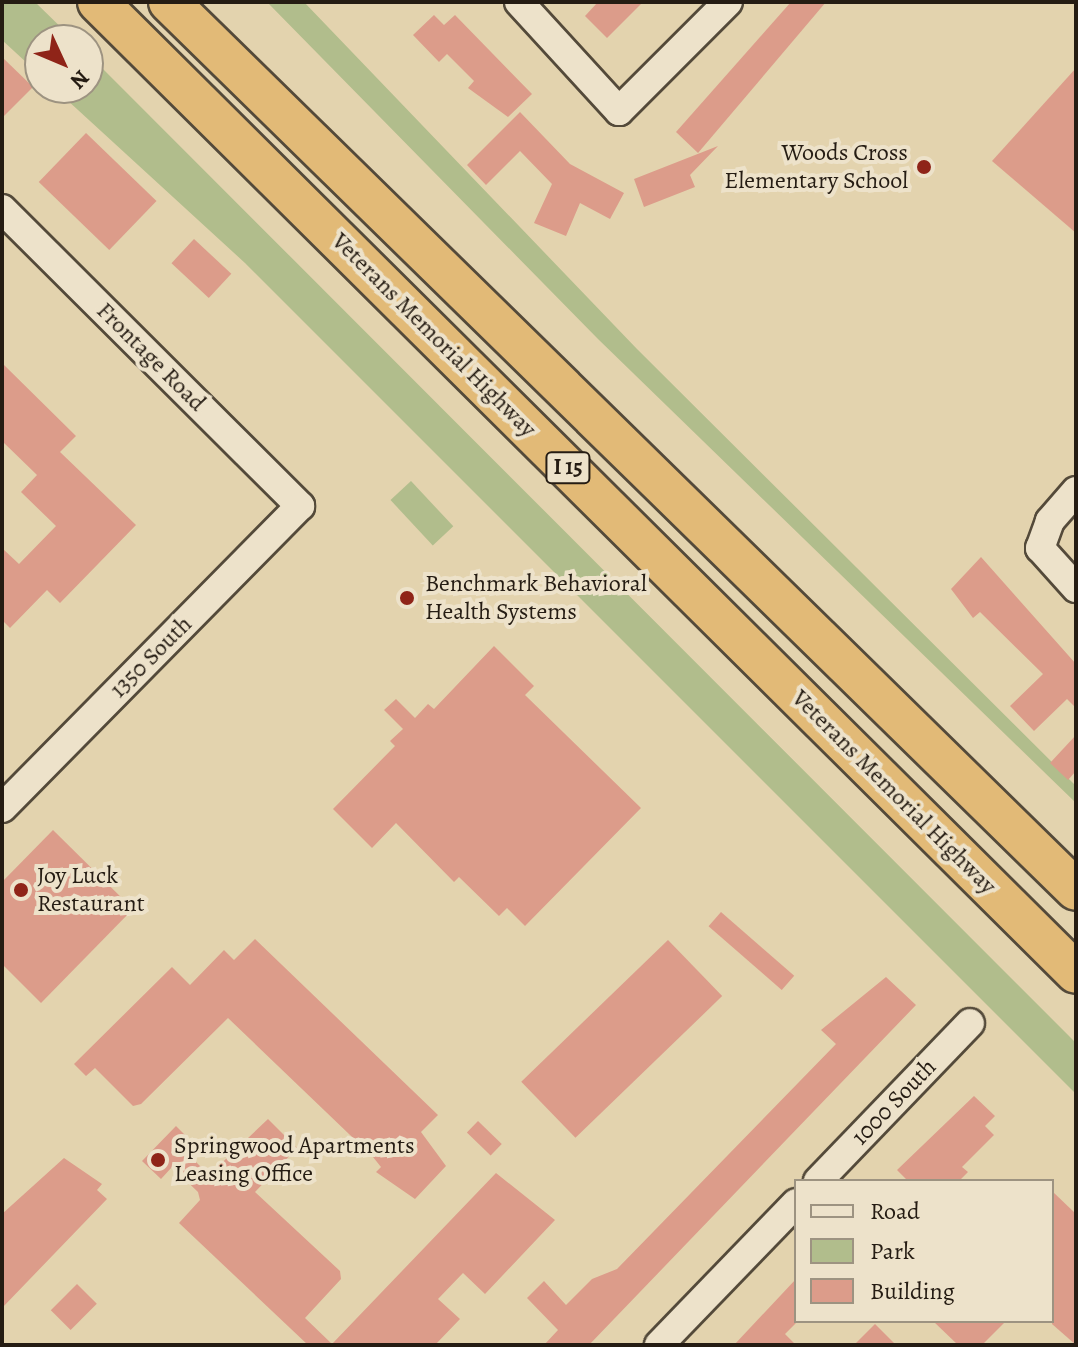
<!DOCTYPE html>
<html>
<head>
<meta charset="utf-8">
<style>
	body { margin:0 }
	#map { position:relative; width:1078px; height:1347px; overflow:hidden; background:#e3d3ae; font-family:Alegreya,serif }
	div>[style] { position:absolute }
	[style*='--x'] { left:calc(var(--x)*1px); top:calc(var(--y)*1px); width:calc(var(--w)*1px); rotate:calc(var(--a)*1deg) }
	.green>* { inset:0; background:#b1bd8c; transform-origin:0 0 }
	.building>* { inset:0; background:#dc9c8a; transform-origin:0 0 }
	.roads { filter:drop-shadow(2px 0 #544a3a) drop-shadow(-2px 0 #544a3a) drop-shadow(0 2px #544a3a) drop-shadow(0 -2px #544a3a) }
	.minor>* { height:28px; margin:-14px; padding:0 14px; transform-origin:14px; border-radius:14px; background:#ede2ca }
	.highway>* { height:40px; margin:-20px; padding:0 20px; transform-origin:20px; border-radius:20px; background:#e2ba77 }
	.dots>* { width:22px; height:22px; translate:-50% -50%; box-sizing:border-box; border:4px solid #ede2ca; border-radius:50% }
	span { translate:-50% -50%; white-space:nowrap; text-align:center; line-height:1.15; -webkit-text-stroke:8px #ede2ca; paint-order:stroke }
	.shield-label span { padding:2px 6px; background:#ede2ca; border:2px solid; border-radius:6px; -webkit-text-stroke-width:0 }
	.shield-label { font-size:22px; color:#251c13; font-weight:700 }
	.poi-label { font-size:24px; color:#251c13 }
	.right { translate:-100% -50%; text-align:right }
	.left { translate:0 -50%; text-align:left }
	.street-label { font-size:24px; color:#251c13 }
	.frame { position:absolute; inset:0; border:4px solid #251c13; pointer-events:none }
	.legend { position:absolute; left:794px; top:1179px; width:260px; height:144px; box-sizing:border-box; background:#ede2ca; border:2px solid #9d9381; margin:0; padding:10px 14px; list-style:none; font-size:24px; color:#251c13 }
	.legend li { display:flex; align-items:center; gap:16px; height:40px }
	.legend b { width:40px; border:2px solid #9d9381 }
	.north { position:absolute; left:24px; top:24px; width:80px; height:80px; box-sizing:border-box; background:#ede2ca; border:2px solid #9d9381; border-radius:50%; rotate:134deg; font-size:22px; font-weight:700; line-height:32px; text-align:center; color:#251c13 }
	.north::after { content:''; display:block; margin:auto; width:28px; height:36px; background:#8f2418; clip-path:polygon(50% 0,100% 100%,50% 72%,0 100%) }
</style>
</head>
<body>
<div id="map">
	<div class="green">
		<i style="clip-path:polygon(2px 2px,35px 2px,74px 40px,40px 40px,40px 75px,2px 40px)"></i>
		<i style="clip-path:polygon(267px 2px,304px 2px,637px 349px,1076px 786px,1076px 803px,598px 339px)"></i>
		<i style="clip-path:polygon(88px 54px,1076px 1043px,1076px 1094px,245px 263px,54px 88px,88px 88px)"></i>
		<i style="left:411px;top:481px;width:62px;height:28px;rotate:47deg"></i>
	</div>
	<div class="building">
		<i style="clip-path:polygon(598px 2px,643px 2px,607px 38px,585px 16px)"></i>
		<i style="clip-path:polygon(791px 2px,826px 2px,698px 153px,676px 132px)"></i>
		<i style="clip-path:polygon(434px 15px,444px 25px,455px 15px,532px 94px,508px 117px,468px 88px,474px 81px,447px 54px,439px 62px,413px 35px)"></i>
		<i style="clip-path:polygon(2px 57px,33px 87px,2px 118px)"></i>
		<i style="clip-path:polygon(1076px 68px,1076px 233px,992px 161px)"></i>
		<i style="clip-path:polygon(520px 112px,570px 164px,624px 193px,610px 219px,580px 203px,566px 236px,534px 223px,552px 184px,520px 151px,486px 185px,467px 165px)"></i>
		<i style="left:86px;top:133px;width:98px;height:68px;rotate:44deg"></i>
		<i style="clip-path:polygon(718px 146px,690px 175px,695px 187px,644px 207px,634px 179px)"></i>
		<i style="left:194px;top:239px;width:51px;height:33px;rotate:43deg"></i>
		<i style="clip-path:polygon(2px 363px,76px 436px,60px 452px,136px 525px,60px 603px,47px 590px,10px 628px,2px 620px,2px 548px,19px 564px,56px 526px,21px 492px,37px 475px,2px 441px)"></i>
		<i style="clip-path:polygon(981px 557px,1076px 664px,1076px 708px,1067px 699px,1034px 731px,1010px 706px,1043px 674px,980px 612px,973px 618px,951px 589px)"></i>
		<i style="clip-path:polygon(494px 646px,534px 686px,525px 695px,641px 808px,525px 926px,507px 908px,499px 916px,459px 877px,454px 882px,396px 823px,372px 848px,333px 809px,395px 746px,390px 741px,403px 729px,384px 710px,396px 699px,415px 718px,428px 704px,434px 709px)"></i>
		<i style="clip-path:polygon(1076px 735px,1076px 771px,1068px 780px,1050px 763px)"></i>
		<i style="clip-path:polygon(53px 830px,133px 909px,41px 1003px,2px 964px,2px 882px)"></i>
		<i style="left:721px;top:912px;width:97px;height:19px;rotate:41deg"></i>
		<i style="clip-path:polygon(255px 939px,438px 1115px,421px 1132px,446px 1166px,415px 1199px,376px 1172px,381px 1167px,373px 1157px,228px 1018px,141px 1104px,133px 1106px,95px 1068px,86px 1076px,74px 1064px,172px 967px,190px 985px,224px 950px,234px 960px)"></i>
		<i style="left:668px;top:940px;width:78px;height:204px;rotate:46deg"></i>
		<i style="clip-path:polygon(886px 977px,916px 1005px,589px 1345px,544px 1345px,558px 1330px,527px 1298px,544px 1281px,566px 1305px,592px 1279px,617px 1269px,836px 1044px,821px 1030px)"></i>
		<i style="clip-path:polygon(974px 1096px,995px 1116px,985px 1126px,994px 1135px,962px 1167px,968px 1172px,959px 1181px,908px 1181px,897px 1170px)"></i>
		<i style="clip-path:polygon(268px 1119px,297px 1148px,255px 1192px,340px 1271px,341px 1279px,305px 1318px,332px 1344px,496px 1173px,555px 1220px,485px 1294px,463px 1273px,438px 1299px,460px 1319px,435px 1345px,308px 1345px,179px 1223px,200px 1200px,198px 1192px,172px 1167px,161px 1179px,142px 1161px,176px 1126px,194px 1144px,186px 1152px,209px 1175px)"></i>
		<i style="left:478px;top:1121px;width:33px;height:16px;rotate:44deg"></i>
		<i style="clip-path:polygon(64px 1158px,102px 1184px,97px 1190px,107px 1199px,2px 1308px,2px 1214px)"></i>
		<i style="clip-path:polygon(1052px 1191px,1076px 1214px,1076px 1345px,1052px 1324px)"></i>
		<i style="clip-path:polygon(796px 1279px,796px 1323px,785px 1334px,796px 1345px,734px 1345px)"></i>
		<i style="left:77px;top:1284px;width:28px;height:37px;rotate:45deg"></i>
		<i style="clip-path:polygon(933px 1321px,1006px 1321px,982px 1345px,958px 1345px)"></i>
		<i style="clip-path:polygon(875px 1324px,896px 1345px,854px 1345px)"></i>
	</div>
	<div class="roads">
		<div class="minor">
			<i style="--x:519;--y:2;--w:148;--a:47.5"></i>
			<i style="--x:619;--y:111;--w:154;--a:-45"></i>
			<i style="--x:2;--y:209;--w:421;--a:44.9"></i>
			<i style="--x:300;--y:506;--w:424;--a:134.6"></i>
			<i style="--x:1076;--y:491;--w:40;--a:131"></i>
			<i style="--x:1050;--y:521;--w:29;--a:110"></i>
			<i style="--x:1040;--y:548;--w:54;--a:48"></i>
			<i style="--x:818;--y:1181;--w:219;--a:-46.1"></i>
			<i style="--x:659;--y:1345;--w:197;--a:-46"></i>
		</div>
		<div class="highway">
			<i style="--x:98;--y:2;--w:1378;--a:44.79"></i>
			<i style="--x:169;--y:2;--w:1269;--a:44.39"></i>
		</div>
	</div>
	<div class="dots">
		<i style="left:924px;top:167px;background:#8f2418"></i>
		<i style="left:407px;top:598px;background:#8f2418"></i>
		<i style="left:21px;top:890px;background:#8f2418"></i>
		<i style="left:158px;top:1160px;background:#8f2418"></i>
	</div>
	<div class="shield-label">
		<span style="left:568px;top:468px">I 15</span>
	</div>
	<div class="poi-label">
		<span class="right" style="left:908px;top:167px">Woods Cross<br>Elementary School</span>
		<span class="left" style="left:425px;top:598px">Benchmark Behavioral<br>Health Systems</span>
		<span class="left" style="left:37px;top:890px">Joy Luck<br>Restaurant</span>
		<span class="left" style="left:174px;top:1160px">Springwood Apartments<br>Leasing Office</span>
	</div>
	<div class="street-label">
		<span style="left:434px;top:335px;rotate:45deg">Veterans Memorial Highway</span>
		<span style="left:151px;top:357px;rotate:45deg">Frontage Road</span>
		<span style="left:151px;top:657px;rotate:-45deg">1350 South</span>
		<span style="left:894px;top:792px;rotate:45deg">Veterans Memorial Highway</span>
		<span style="left:894px;top:1102px;rotate:-46deg">1000 South</span>
	</div>
	<div class="frame"></div>
	<ul class="legend">
	<li><b style="height:10px;background:#ede2ca"></b>Road</li>
	<li><b style="height:22px;background:#b1bd8c"></b>Park</li>
	<li><b style="height:22px;background:#dc9c8a"></b>Building</li>
	</ul>
	<div class="north">N</div>
</div>
</body>
</html>
